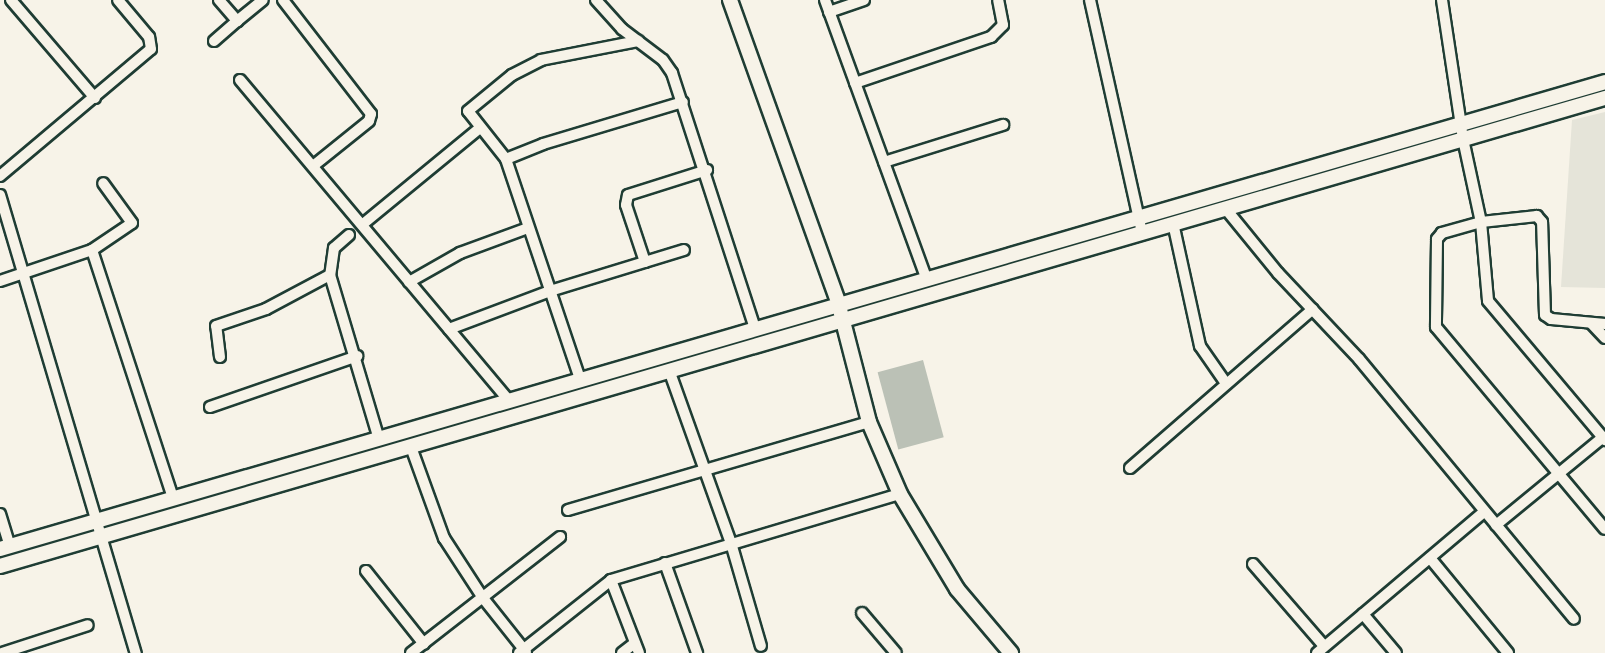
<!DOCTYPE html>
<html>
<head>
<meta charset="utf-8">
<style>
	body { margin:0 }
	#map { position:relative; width:1605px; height:653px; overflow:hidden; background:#f7f3e8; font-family:Mali,sans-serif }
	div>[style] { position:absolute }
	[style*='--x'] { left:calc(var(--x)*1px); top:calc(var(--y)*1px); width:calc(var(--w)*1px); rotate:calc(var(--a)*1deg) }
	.built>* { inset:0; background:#e5e4d9 }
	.building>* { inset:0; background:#bbc1b6; transform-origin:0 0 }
	.roads { filter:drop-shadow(2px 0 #1f3d34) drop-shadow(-2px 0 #1f3d34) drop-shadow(0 2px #1f3d34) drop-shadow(0 -2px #1f3d34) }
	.minor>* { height:10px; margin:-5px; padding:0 5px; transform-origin:5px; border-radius:5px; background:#f7f3e8 }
	.tertiary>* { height:14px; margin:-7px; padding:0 7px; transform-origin:7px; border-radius:7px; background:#f7f3e8 }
	.secondary>* { height:14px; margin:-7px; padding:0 7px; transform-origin:7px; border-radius:7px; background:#f7f3e8 }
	span { translate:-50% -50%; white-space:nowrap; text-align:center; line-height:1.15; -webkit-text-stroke:7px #f7f3e8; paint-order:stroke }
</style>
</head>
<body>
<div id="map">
	<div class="built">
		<i style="clip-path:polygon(1605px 112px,1605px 288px,1561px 287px,1572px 120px)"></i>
	</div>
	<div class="building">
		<i style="left:923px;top:360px;width:80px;height:47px;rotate:75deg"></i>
	</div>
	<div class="roads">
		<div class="minor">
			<i style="--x:11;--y:0;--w:129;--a:49.4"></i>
			<i style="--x:219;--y:0;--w:28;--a:49"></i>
			<i style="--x:237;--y:21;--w:33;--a:-39"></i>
			<i style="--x:283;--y:0;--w:144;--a:52.3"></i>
			<i style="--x:371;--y:114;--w:7;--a:106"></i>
			<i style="--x:369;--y:121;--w:72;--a:141.2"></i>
			<i style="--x:596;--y:0;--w:39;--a:48"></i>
			<i style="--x:622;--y:29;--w:51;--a:37.1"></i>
			<i style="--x:663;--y:60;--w:16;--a:55"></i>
			<i style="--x:672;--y:73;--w:268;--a:72"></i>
			<i style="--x:825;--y:0;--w:296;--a:70"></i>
			<i style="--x:1090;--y:0;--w:238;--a:77.4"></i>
			<i style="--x:1442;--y:0;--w:141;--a:81.4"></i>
			<i style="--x:1463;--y:139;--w:85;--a:77.8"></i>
			<i style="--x:1481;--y:222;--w:79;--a:84.9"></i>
			<i style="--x:1488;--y:301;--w:182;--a:49.9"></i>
			<i style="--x:829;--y:12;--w:37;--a:-19"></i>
			<i style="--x:214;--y:41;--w:30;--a:-41"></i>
			<i style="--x:240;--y:80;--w:419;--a:50"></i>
			<i style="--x:855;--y:83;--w:144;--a:-18.7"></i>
			<i style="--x:991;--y:37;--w:17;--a:-45"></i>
			<i style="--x:1003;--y:25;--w:25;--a:-101"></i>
			<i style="--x:506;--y:159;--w:40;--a:-22"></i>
			<i style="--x:543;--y:144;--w:146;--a:-16.7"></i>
			<i style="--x:884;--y:162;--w:125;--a:-17.3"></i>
			<i style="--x:0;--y:176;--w:197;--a:-40.1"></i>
			<i style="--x:151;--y:49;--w:12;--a:-99"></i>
			<i style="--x:149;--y:37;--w:48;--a:-130"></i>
			<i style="--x:0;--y:195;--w:478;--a:73.5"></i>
			<i style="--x:1225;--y:208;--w:84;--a:50.8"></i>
			<i style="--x:1278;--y:273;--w:118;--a:46.7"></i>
			<i style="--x:1359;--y:359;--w:337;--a:50.4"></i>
			<i style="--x:1173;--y:223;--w:126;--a:77.6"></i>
			<i style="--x:1200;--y:346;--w:44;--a:55.2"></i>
			<i style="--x:363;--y:224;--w:151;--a:-39.4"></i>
			<i style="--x:349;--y:235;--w:20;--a:139"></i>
			<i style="--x:334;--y:248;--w:27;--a:98"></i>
			<i style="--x:330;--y:275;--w:171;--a:73.4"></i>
			<i style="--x:92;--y:250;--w:48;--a:-34"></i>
			<i style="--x:132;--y:223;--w:49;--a:-125.9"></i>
			<i style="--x:645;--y:262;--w:60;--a:-108.4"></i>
			<i style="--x:626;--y:205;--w:10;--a:-79"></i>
			<i style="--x:628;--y:195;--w:83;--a:-17.6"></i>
			<i style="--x:0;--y:281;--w:97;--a:-18.6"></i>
			<i style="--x:92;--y:250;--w:261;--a:71.9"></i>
			<i style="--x:409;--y:282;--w:59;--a:-29.6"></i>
			<i style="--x:460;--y:253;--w:72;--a:-20.2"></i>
			<i style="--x:1592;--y:324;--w:19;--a:47"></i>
			<i style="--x:1605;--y:324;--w:54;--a:-174.7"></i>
			<i style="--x:1551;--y:319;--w:7;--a:-146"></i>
			<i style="--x:1545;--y:315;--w:93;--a:-91.8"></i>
			<i style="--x:1542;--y:222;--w:8;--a:-130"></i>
			<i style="--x:1537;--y:216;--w:56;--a:173.9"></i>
			<i style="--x:1481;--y:222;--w:41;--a:164.2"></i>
			<i style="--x:1442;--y:233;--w:8;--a:130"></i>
			<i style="--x:1437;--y:239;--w:88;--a:90.7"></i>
			<i style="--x:1436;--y:327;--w:263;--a:50.1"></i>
			<i style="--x:449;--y:329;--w:108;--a:-20.6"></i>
			<i style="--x:550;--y:291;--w:140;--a:-17"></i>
			<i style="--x:220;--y:357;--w:31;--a:-97"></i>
			<i style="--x:216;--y:326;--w:53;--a:-18.8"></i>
			<i style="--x:266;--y:309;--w:72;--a:-28"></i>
			<i style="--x:669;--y:370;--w:184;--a:70.3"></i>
			<i style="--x:731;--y:543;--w:107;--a:73.8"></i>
			<i style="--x:580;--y:379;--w:232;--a:-108.6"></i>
			<i style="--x:506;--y:159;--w:61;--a:-128.4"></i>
			<i style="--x:468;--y:111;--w:57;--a:-39.3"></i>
			<i style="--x:512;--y:75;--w:33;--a:-27"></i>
			<i style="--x:541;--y:60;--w:99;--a:-11.1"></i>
			<i style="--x:210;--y:407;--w:156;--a:-19.1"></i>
			<i style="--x:411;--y:447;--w:97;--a:70.1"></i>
			<i style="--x:444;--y:538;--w:72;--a:57"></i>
			<i style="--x:483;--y:598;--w:69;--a:51.5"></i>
			<i style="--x:1130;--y:468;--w:242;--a:-41"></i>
			<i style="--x:568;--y:510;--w:314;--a:-16.3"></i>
			<i style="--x:0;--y:514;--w:34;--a:73"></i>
			<i style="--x:1496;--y:525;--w:139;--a:-39.4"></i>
			<i style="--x:1430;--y:558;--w:123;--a:50.6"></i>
			<i style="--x:665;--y:563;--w:96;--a:70.4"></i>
			<i style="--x:1253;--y:564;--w:108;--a:49.1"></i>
			<i style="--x:366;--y:571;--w:93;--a:51.5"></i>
			<i style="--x:611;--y:580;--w:78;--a:69"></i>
			<i style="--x:862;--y:613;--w:52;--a:49.6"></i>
			<i style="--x:1363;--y:614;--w:51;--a:49.8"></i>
			<i style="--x:2;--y:653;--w:90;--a:-18"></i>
			<i style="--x:411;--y:653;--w:189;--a:-37.9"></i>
			<i style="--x:519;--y:653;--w:117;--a:-38.4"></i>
			<i style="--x:611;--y:580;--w:302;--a:-16.6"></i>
			<i style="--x:622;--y:653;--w:16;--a:-38"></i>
			<i style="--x:1317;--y:653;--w:219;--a:-40.2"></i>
		</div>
		<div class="tertiary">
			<i style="--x:730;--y:0;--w:321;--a:70.3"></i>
			<i style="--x:838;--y:302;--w:124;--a:75.5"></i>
			<i style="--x:869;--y:422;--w:78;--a:66.7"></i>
			<i style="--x:900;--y:494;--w:111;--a:59"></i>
			<i style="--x:957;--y:589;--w:84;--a:49.8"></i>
		</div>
		<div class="secondary">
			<i style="--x:0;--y:549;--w:1672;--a:-16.22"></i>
			<i style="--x:0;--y:566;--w:1672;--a:-16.26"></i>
		</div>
	</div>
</div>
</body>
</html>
